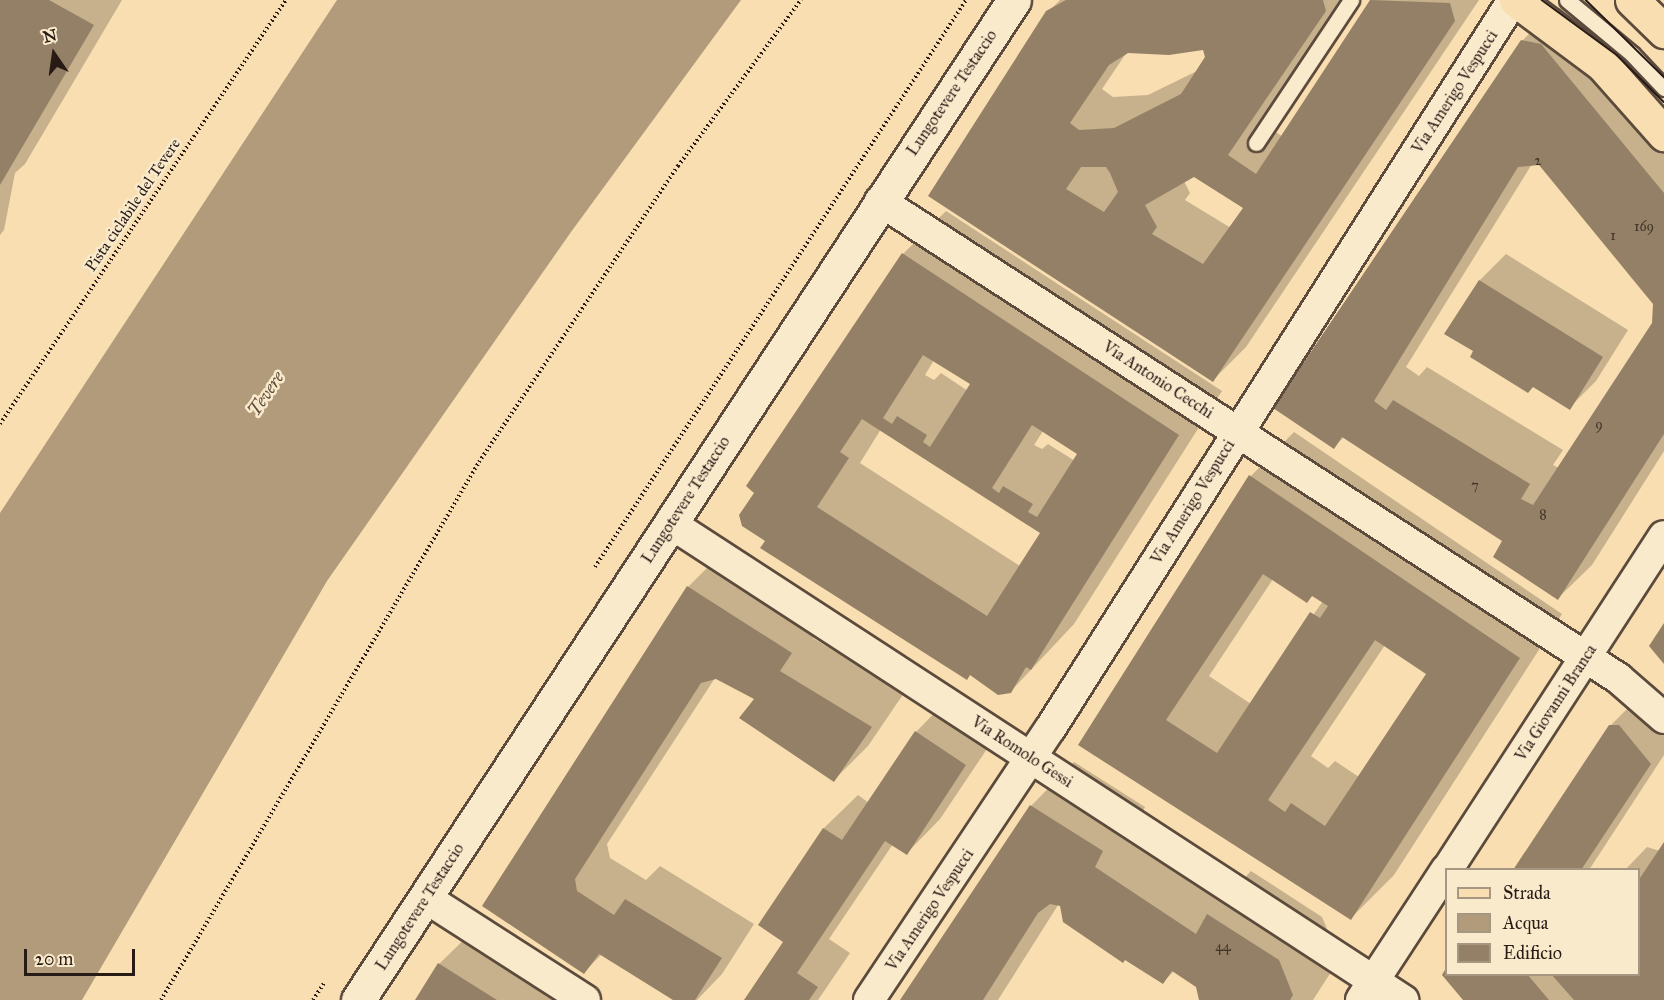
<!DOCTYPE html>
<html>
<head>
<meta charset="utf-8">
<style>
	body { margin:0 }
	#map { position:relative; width:1664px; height:1000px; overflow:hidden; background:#f8deb0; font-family:"IM FELL Great Primer",serif }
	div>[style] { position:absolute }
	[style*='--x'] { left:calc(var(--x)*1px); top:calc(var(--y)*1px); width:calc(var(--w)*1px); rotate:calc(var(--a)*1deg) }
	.water>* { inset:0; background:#b19b7b }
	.shadow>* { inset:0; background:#0003 }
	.building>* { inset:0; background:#948066 }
	.path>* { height:4px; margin-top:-2px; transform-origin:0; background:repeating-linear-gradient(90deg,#281a15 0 1.5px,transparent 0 4.5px) }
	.roads { filter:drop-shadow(2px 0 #5c4b3c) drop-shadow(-2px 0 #5c4b3c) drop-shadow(0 2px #5c4b3c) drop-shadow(0 -2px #5c4b3c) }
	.service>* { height:15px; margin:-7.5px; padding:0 7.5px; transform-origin:7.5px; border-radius:7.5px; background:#faeacc }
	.minor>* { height:30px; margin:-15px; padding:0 15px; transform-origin:15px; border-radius:15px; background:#faeacc }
	.secondary>* { height:33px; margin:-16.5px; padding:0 16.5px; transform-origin:16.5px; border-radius:16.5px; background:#faeacc }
	.primary>* { height:33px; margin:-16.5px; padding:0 16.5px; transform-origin:16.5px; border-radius:16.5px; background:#f8deb0 }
	.tram>* { height:1.5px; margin:-0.75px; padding:0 0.75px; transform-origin:0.75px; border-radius:0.75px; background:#281a15 }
	span { translate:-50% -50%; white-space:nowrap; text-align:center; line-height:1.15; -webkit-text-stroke:5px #faeacc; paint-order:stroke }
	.number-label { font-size:14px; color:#433429 }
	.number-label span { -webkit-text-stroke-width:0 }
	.street-label { font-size:16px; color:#281a15 }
	.water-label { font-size:18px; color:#5f4e3e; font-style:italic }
	.legend { position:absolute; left:1445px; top:868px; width:195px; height:108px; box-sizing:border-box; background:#faeacc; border:2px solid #a69783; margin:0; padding:8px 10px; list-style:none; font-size:18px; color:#281a15 }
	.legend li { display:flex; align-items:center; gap:12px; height:30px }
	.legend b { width:30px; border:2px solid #a69783 }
	.north { position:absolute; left:24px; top:24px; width:60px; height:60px; -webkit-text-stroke:4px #faeacc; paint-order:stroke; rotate:347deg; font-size:16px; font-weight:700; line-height:24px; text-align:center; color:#281a15 }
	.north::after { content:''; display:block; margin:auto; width:21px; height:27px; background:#281a15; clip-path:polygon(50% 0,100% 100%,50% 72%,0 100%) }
	.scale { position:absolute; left:24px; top:949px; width:111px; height:27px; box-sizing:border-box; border:3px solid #281a15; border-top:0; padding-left:8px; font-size:18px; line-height:21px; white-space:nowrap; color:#281a15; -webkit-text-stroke:4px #faeacc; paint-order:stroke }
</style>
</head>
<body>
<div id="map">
	<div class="water">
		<i style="clip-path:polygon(337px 0,741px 0,571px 232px,327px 581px,82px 1000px,0 1000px,0 513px)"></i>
	</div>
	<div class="shadow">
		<i style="clip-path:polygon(0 0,122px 0,25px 164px,15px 173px,4px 230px,0 235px)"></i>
		<i style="clip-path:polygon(evenodd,1060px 0,1342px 0,1260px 121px,1283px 137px,1372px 0,1479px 0,1246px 347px,1213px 380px,930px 196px,1048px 12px,1060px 0,1204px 49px,1207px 57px,1199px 70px,1148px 95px,1113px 97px,1102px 89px,1127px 52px,1204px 49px,1060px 0,1194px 175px,1245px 208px,1231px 228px,1185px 200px,1190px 193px,1184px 181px,1194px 175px)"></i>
		<i style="clip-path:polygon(evenodd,1556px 7px,1574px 11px,1664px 119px,1664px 451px,1592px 565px,1558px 598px,1504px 541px,1344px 437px,1334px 447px,1522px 41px,1556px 7px,1532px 164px,1540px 164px,1654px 303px,1654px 323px,1559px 468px,1553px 465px,1563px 450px,1427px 367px,1419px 376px,1406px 367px,1532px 164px)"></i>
		<i style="clip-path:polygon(evenodd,946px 211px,1222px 391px,1074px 624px,1010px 692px,971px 674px,763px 548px,903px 254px,946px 211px,934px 360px,972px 384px,968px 391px,941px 373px,934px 380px,925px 375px,934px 360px,946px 211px,881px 429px,1042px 532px,1020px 566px,860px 463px,881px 429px,946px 211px,1043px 431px,1079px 454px,1075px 461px,1048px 444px,1042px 449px,1034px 445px,1043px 431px)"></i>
		<i style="clip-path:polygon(1506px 254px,1628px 330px,1596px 381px,1569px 408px,1447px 334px,1480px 280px)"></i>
		<i style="clip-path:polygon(evenodd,1294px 432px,1562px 614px,1394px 875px,1351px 918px,1080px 745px,1251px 476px,1294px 432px,1273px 579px,1307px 601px,1313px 595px,1323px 601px,1251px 704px,1209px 676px,1273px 579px,1294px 432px,1385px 645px,1428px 673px,1359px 777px,1335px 761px,1328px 768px,1311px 756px,1385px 645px)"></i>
		<i style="clip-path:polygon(721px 554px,825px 619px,813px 638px,904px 693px,868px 746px,834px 780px,756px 699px,715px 678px,607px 844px,610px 858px,646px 880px,660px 866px,754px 924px,722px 974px,697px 1000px,676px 1000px,602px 954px,584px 972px,484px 906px,688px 587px)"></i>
		<i style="clip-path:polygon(949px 698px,999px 731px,940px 819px,907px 853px,893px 844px,829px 939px,850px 953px,818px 1000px,746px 1000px,785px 941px,760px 925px,824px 828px,858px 795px,869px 803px,916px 732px)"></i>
		<i style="clip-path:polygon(1637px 699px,1664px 722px,1664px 755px,1589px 870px,1515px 870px,1610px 726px)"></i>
		<i style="clip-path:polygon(1074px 762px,1145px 807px,1137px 823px,1235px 888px,1251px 871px,1322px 917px,1336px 950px,1326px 966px,1331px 972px,1313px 1000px,1200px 1000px,1197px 987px,1174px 971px,1163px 982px,1060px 902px,998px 1000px,905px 1000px,1031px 806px)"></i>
		<i style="clip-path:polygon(1664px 844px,1664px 1000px,1465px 1000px,1444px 975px,1446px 971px,1446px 974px,1638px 974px,1638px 870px,1625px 870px,1647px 847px,1660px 851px)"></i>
		<i style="clip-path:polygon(473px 931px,584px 1000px,417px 1000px,439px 964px)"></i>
	</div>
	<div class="building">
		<i style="clip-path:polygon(0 0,49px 0,94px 25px,0 185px)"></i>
		<i style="clip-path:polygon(evenodd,1066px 0,1323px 0,1326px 11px,1228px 155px,1256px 174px,1370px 0,1450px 3px,1455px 21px,1213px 382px,928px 196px,1046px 11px,1066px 0,1203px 50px,1205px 57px,1181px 94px,1114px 128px,1079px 130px,1070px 123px,1109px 65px,1128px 53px,1169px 55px,1203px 50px,1066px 0,1081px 167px,1106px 167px,1110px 173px,1118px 192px,1104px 212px,1066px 189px,1081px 167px,1066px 0,1194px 177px,1243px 208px,1203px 264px,1152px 234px,1157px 227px,1145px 205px,1194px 177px)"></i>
		<i style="clip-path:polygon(evenodd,1521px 40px,1541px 44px,1664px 193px,1664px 434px,1558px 600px,1493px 557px,1502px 541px,1342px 437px,1334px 449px,1273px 408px,1521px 40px,1539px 165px,1653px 304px,1652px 323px,1533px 505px,1521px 499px,1530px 484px,1393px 400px,1386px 410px,1374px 401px,1518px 167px,1539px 165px)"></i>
		<i style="clip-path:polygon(evenodd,902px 253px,1179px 435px,1031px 670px,1026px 667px,1011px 693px,998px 695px,970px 675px,967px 680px,760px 548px,765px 541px,742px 526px,739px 515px,754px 493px,746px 486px,902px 253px,923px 355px,970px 384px,930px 447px,923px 442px,927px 435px,897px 416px,892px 424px,883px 418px,923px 355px,902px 253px,862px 419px,1040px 533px,987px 616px,817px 507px,849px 458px,840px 452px,862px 419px,902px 253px,1032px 425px,1077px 454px,1037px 517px,1028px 512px,1033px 504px,1003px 486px,999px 493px,992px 488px,1032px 425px)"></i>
		<i style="clip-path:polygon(1479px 280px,1603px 357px,1570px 410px,1533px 387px,1528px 393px,1470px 357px,1473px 351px,1444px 334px)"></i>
		<i style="clip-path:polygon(evenodd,1249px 475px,1520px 658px,1351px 920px,1078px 745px,1249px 475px,1263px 574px,1307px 603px,1312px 596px,1328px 606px,1320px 618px,1310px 612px,1217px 753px,1166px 720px,1263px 574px,1249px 475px,1375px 640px,1426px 674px,1325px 826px,1291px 803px,1285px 812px,1268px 800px,1375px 640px)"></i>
		<i style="clip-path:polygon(687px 586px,792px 653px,780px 671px,872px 727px,834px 782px,739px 718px,754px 699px,716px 679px,701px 683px,575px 879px,577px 891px,614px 915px,625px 899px,722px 958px,695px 1000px,673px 1000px,599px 954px,584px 974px,482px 906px)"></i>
		<i style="clip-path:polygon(1664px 623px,1664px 664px,1649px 646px)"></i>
		<i style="clip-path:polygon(1609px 725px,1619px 725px,1651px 764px,1581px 870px,1513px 870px)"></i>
		<i style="clip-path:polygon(915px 731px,966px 765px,907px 855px,885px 841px,797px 973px,818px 987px,809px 1000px,744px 1000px,783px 942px,758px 925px,823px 828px,842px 840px)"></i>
		<i style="clip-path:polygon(1030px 805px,1103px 851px,1095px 867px,1196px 934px,1207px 914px,1279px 960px,1293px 995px,1290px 1000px,1199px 1000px,1196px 987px,1172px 971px,1163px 984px,1125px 960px,1123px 963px,1063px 922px,1060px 906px,1050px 904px,1038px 913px,983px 1000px,900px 1000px)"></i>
		<i style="clip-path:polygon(1664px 842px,1664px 1000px,1574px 1000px,1551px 974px,1638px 974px,1638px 881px)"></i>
		<i style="clip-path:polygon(438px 963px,497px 1000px,415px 1000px)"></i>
		<i style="clip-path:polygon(1446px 968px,1446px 974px,1527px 974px,1549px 1000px,1463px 1000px,1442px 975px)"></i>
	</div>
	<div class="path">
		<i style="--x:0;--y:424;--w:511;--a:-56"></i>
		<i style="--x:595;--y:567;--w:678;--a:-56.8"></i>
		<i style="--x:161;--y:1000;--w:625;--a:-59.41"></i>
		<i style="--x:479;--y:462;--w:357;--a:-56.1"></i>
		<i style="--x:678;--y:166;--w:207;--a:-53.5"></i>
		<i style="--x:313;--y:1000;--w:20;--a:-57"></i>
	</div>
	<div class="roads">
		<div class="service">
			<i style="--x:1567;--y:0;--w:85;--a:39.7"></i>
			<i style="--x:1632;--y:54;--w:47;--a:46.7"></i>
			<i style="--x:1256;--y:143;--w:172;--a:-56.4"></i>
		</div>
		<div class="minor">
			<i style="--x:880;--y:201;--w:879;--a:32.88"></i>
			<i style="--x:1618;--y:678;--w:61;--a:41"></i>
			<i style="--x:670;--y:523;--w:875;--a:33.05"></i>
			<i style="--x:1447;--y:870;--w:398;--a:-57"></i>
			<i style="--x:426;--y:898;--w:189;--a:32.7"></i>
			<i style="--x:869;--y:1000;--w:326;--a:-56.3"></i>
			<i style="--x:1050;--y:729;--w:864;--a:-57.58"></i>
			<i style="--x:1361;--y:1000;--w:155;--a:-56.8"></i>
		</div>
		<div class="secondary">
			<i style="--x:358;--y:1000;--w:1196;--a:-56.74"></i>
		</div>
		<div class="primary">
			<i style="--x:1516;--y:0;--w:107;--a:36.7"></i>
			<i style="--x:1602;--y:64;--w:94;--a:48.5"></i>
			<i style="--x:1632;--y:0;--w:45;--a:44.1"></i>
		</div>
	</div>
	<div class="tram">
		<i style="--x:1542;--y:0;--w:93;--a:36.3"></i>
		<i style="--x:1617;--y:55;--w:66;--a:45"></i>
		<i style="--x:1586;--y:0;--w:110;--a:44.6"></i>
	</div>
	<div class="number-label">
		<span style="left:1538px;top:161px">2</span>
		<span style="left:1644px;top:227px">169</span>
		<span style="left:1613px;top:236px">1</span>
		<span style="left:1599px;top:425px">9</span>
		<span style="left:1475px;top:486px">7</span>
		<span style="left:1543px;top:515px">8</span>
		<span style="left:1223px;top:947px">44</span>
	</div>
	<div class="street-label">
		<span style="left:1455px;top:92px;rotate:-57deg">Via Amerigo Vespucci</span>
		<span style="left:952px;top:93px;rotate:-56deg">Lungotevere Testaccio</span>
		<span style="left:133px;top:205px;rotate:-56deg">Pista ciclabile del Tevere</span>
		<span style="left:1158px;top:380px;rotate:33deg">Via Antonio Cecchi</span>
		<span style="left:686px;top:500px;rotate:-57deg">Lungotevere Testaccio</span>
		<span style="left:1193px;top:502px;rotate:-58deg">Via Amerigo Vespucci</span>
		<span style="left:1556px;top:703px;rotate:-57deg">Via Giovanni Branca</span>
		<span style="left:1022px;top:752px;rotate:33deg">Via Romolo Gessi</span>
		<span style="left:420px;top:907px;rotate:-57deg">Lungotevere Testaccio</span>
		<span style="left:930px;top:910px;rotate:-56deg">Via Amerigo Vespucci</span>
	</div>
	<div class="water-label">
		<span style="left:266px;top:394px;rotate:-56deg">Tevere</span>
	</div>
	<ul class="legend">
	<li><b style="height:8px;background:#f8deb0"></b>Strada</li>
	<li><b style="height:16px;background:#b19b7b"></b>Acqua</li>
	<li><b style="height:16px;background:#948066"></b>Edificio</li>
	</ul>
	<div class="north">N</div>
	<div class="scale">20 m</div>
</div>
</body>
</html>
